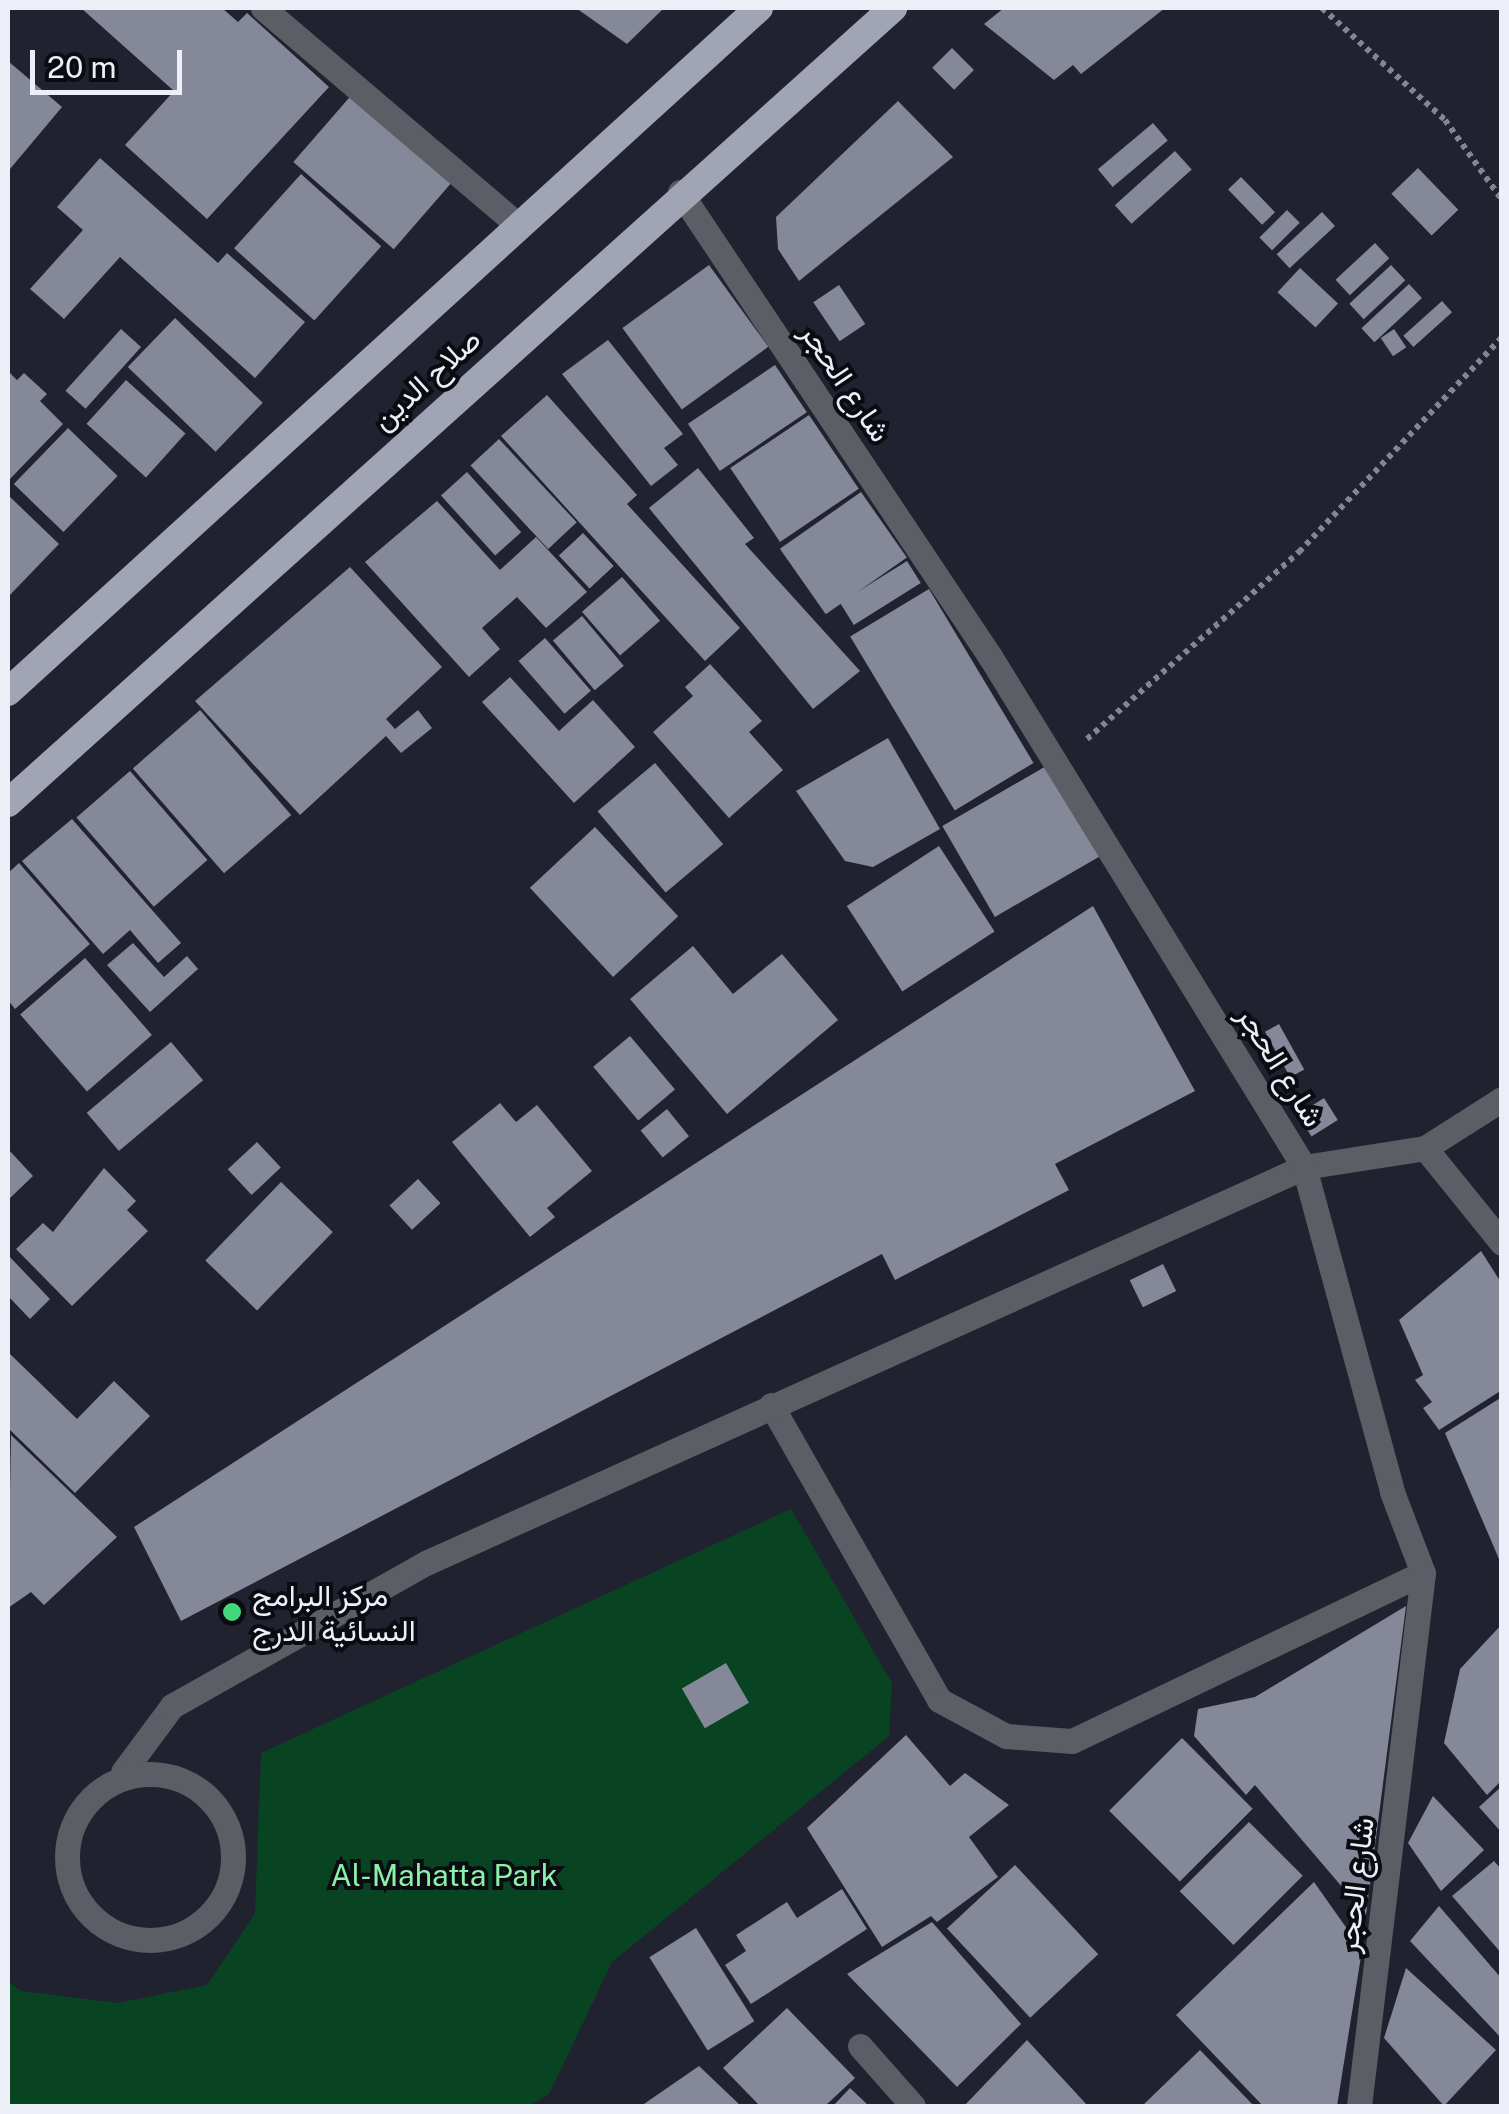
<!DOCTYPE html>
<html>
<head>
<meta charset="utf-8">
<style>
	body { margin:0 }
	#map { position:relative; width:1509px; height:2114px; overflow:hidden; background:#202230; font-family:"Public Sans",Vazirmatn,sans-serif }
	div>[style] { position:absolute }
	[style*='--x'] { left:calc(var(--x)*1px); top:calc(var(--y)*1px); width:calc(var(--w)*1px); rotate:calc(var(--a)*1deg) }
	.green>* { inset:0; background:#094422 }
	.building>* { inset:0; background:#848899; transform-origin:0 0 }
	.path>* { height:6px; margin-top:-3px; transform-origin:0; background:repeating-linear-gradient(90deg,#838591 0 5px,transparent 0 10px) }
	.service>* { height:25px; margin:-12.5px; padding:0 12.5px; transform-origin:12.5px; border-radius:12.5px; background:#5c5e65 }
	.service>.ring { margin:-12.5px; padding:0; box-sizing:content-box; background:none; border:25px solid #5c5e65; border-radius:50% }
	.minor>* { height:25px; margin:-12.5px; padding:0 12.5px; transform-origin:12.5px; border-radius:12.5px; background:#5c5e65 }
	.trunk>* { height:28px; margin:-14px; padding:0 14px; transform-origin:14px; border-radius:14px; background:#a0a4b4 }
	.dots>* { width:28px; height:28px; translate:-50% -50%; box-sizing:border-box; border:5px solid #0b0c12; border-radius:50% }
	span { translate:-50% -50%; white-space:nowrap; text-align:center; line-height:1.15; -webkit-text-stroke:8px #0b0c12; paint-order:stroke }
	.street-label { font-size:30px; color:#eceef8 }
	.poi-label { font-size:30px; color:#eceef8 }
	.left { translate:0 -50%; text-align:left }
	.park-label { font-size:30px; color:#89f2a8 }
	.frame { position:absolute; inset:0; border:10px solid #eceef8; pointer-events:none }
	.scale { position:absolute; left:30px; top:50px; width:152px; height:45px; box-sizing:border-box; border:5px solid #eceef8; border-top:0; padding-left:12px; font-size:30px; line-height:35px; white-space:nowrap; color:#eceef8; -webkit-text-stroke:8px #0b0c12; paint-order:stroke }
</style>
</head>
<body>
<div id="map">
	<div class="green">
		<i style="clip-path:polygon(791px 1509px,892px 1683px,889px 1736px,612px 1962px,549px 2094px,529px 2106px,8px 2106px,8px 1981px,21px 1991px,118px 2003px,207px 1985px,255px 1914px,261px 1753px)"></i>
	</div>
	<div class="building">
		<i style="clip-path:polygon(81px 8px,222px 8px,238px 22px,247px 13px,329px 87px,207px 219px,125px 145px,174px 91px)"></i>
		<i style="clip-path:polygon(576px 8px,664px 8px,627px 44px)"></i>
		<i style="clip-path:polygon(1004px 8px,1165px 8px,1081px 74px,1073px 65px,1054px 80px,984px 24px)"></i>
		<i style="left:952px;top:48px;width:31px;height:28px;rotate:45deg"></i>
		<i style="clip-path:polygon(8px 61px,62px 107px,10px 169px,8px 167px)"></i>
		<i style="left:355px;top:91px;width:133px;height:94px;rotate:41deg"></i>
		<i style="clip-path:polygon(898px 101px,953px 157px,799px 281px,778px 249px,776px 217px)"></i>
		<i style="left:1153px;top:123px;width:23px;height:72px;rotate:50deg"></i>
		<i style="left:1175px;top:151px;width:25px;height:81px;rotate:48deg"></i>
		<i style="clip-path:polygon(100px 158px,218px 263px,227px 253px,305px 322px,255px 378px,120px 257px,64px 319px,30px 289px,83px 230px,57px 207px)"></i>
		<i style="left:1418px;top:168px;width:58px;height:37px;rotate:46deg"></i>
		<i style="left:301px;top:174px;width:108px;height:100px;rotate:42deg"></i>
		<i style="left:1241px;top:177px;width:49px;height:18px;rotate:46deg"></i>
		<i style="left:1287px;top:210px;width:18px;height:39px;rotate:45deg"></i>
		<i style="left:1322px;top:212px;width:19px;height:62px;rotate:47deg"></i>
		<i style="left:1375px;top:243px;width:21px;height:54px;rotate:47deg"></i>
		<i style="left:709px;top:265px;width:101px;height:107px;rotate:54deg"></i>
		<i style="left:1391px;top:265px;width:21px;height:57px;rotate:47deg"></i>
		<i style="left:1300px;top:268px;width:52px;height:33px;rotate:43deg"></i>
		<i style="left:1409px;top:284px;width:19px;height:65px;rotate:47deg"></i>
		<i style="left:839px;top:285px;width:47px;height:31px;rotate:56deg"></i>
		<i style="left:1442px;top:301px;width:15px;height:52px;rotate:48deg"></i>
		<i style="left:175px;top:318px;width:122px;height:68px;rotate:44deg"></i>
		<i style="left:121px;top:329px;width:27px;height:83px;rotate:42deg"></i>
		<i style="left:1394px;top:329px;width:22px;height:16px;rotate:56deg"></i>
		<i style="clip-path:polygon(608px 340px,683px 434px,664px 448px,678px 465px,651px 486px,562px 374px)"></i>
		<i style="left:775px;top:365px;width:57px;height:105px;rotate:56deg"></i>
		<i style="clip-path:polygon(8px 371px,17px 380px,24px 373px,47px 394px,40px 401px,63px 424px,8px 481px)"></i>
		<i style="left:126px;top:380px;width:80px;height:59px;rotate:42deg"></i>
		<i style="clip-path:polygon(547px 395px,637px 495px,627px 504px,740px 628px,705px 661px,501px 436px)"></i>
		<i style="left:809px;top:415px;width:89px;height:95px;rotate:56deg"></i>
		<i style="left:68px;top:428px;width:69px;height:78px;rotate:44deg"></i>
		<i style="left:499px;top:439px;width:114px;height:39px;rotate:47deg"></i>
		<i style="clip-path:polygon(698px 468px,754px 538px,745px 544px,860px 671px,813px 709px,649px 508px)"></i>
		<i style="left:467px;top:472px;width:81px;height:35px;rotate:48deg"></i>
		<i style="left:861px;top:492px;width:80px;height:99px;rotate:55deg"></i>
		<i style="clip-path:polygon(8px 495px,59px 544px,8px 597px)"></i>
		<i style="clip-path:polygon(437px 501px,500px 570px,536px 537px,587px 592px,546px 628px,517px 597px,482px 628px,500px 649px,469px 677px,365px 562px)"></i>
		<i style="left:583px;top:533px;width:45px;height:33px;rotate:47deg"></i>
		<i style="left:907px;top:561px;width:26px;height:79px;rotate:58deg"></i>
		<i style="clip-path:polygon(350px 567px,442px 667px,386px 719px,395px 729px,418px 710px,432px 728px,401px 753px,386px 736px,300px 815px,195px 701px)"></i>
		<i style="left:622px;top:577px;width:58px;height:53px;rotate:49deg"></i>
		<i style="left:929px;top:589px;width:203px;height:92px;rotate:59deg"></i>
		<i style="left:582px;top:616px;width:65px;height:38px;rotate:50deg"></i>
		<i style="left:545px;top:638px;width:70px;height:35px;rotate:49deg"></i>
		<i style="clip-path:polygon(710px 664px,762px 721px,749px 732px,783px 770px,729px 818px,653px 732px,693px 696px,685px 687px)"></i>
		<i style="clip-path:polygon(510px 677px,559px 731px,593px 700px,635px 747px,574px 803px,482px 702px)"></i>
		<i style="left:200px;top:710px;width:139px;height:89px;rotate:49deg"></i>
		<i style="clip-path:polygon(888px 738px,940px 829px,873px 867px,845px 861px,796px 791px)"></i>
		<i style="left:655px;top:763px;width:106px;height:75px;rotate:50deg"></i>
		<i style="left:1048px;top:765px;width:105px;height:122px;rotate:60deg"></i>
		<i style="left:130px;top:771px;width:118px;height:71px;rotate:49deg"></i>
		<i style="clip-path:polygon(72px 819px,181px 943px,158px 963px,130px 930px,103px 954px,22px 861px)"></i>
		<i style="left:595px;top:827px;width:122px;height:89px;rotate:47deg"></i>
		<i style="left:939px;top:846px;width:102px;height:110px;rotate:57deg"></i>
		<i style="clip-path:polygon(19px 863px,90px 944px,15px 1009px,8px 1000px,8px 873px)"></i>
		<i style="clip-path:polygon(1093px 906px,1195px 1091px,1055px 1164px,1069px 1190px,895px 1280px,882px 1254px,181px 1621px,134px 1527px)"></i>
		<i style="clip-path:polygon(133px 943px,164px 977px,187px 956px,198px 969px,150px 1012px,107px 965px)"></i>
		<i style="clip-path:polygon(693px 946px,733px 994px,782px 954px,838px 1020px,727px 1114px,630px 999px)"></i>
		<i style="left:85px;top:958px;width:102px;height:86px;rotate:49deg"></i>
		<i style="left:1279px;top:1024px;width:52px;height:16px;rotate:61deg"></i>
		<i style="left:630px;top:1036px;width:70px;height:48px;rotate:50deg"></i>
		<i style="left:171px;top:1042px;width:50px;height:110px;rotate:50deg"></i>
		<i style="left:1324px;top:1098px;width:26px;height:31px;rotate:58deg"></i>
		<i style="clip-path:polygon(500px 1103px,516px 1122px,537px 1105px,592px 1171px,547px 1208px,555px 1217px,530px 1237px,452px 1142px)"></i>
		<i style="left:667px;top:1109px;width:35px;height:34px;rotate:51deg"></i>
		<i style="left:257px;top:1142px;width:35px;height:40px;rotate:47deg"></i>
		<i style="clip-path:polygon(8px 1149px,33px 1176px,8px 1200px)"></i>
		<i style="clip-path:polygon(104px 1168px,136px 1201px,127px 1210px,148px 1231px,72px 1306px,16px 1249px,43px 1223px,53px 1232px)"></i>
		<i style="left:418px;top:1179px;width:33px;height:39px;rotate:47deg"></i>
		<i style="left:281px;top:1182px;width:72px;height:109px;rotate:44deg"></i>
		<i style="clip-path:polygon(1481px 1251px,1502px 1284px,1502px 1390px,1439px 1430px,1423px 1408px,1432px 1402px,1415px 1380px,1423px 1375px,1399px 1320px)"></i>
		<i style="clip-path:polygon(8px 1255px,50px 1299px,30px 1319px,8px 1296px)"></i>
		<i style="left:1163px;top:1264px;width:30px;height:37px;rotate:64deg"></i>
		<i style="clip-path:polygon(8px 1352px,77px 1419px,114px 1381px,150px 1416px,75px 1493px,8px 1428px)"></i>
		<i style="clip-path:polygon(1502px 1397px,1502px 1566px,1445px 1433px)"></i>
		<i style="clip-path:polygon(11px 1435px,117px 1537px,44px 1605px,31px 1592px,8px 1608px)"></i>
		<i style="clip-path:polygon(1406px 1606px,1366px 1915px,1255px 1785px,1246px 1795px,1194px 1736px,1198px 1709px,1255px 1697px)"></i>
		<i style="clip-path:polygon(1502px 1624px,1502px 1780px,1487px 1795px,1444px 1743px,1460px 1669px)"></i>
		<i style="left:726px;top:1663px;width:46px;height:51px;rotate:60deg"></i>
		<i style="clip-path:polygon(906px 1735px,950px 1786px,965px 1773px,1009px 1805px,969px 1837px,998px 1877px,937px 1922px,931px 1916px,882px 1947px,807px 1828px)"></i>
		<i style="left:1182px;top:1738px;width:100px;height:103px;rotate:45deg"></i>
		<i style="clip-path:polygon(1502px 1786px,1502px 1833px,1479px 1807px)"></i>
		<i style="clip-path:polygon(1433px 1796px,1484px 1850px,1441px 1891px,1408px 1843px)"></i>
		<i style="left:1249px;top:1822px;width:76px;height:98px;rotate:45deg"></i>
		<i style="clip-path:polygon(1494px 1861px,1502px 1870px,1502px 1954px,1452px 1896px)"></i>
		<i style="left:1015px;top:1865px;width:122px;height:93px;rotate:47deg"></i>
		<i style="clip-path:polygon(1314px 1882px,1362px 1950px,1337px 2106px,1263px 2106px,1176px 2015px)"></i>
		<i style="clip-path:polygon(842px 1889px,867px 1929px,751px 2004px,725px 1965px,746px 1951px,736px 1935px,787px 1902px,797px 1918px)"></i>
		<i style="clip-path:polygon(1439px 1906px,1502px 1979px,1502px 2039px,1410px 1941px)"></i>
		<i style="clip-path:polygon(932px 1922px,1021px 2024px,957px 2087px,847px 1974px)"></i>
		<i style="left:696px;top:1928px;width:110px;height:55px;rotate:58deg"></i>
		<i style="clip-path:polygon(1406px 1968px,1496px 2050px,1444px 2106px,1384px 2038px)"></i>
		<i style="clip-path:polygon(787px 2008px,855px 2078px,825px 2106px,760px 2106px,723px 2068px)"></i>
		<i style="clip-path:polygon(1027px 2040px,1088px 2106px,964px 2106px)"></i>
		<i style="clip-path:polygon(1200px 2050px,1254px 2106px,1142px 2106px)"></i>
		<i style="clip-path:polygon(699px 2066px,741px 2106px,641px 2106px)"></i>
		<i style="clip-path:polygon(850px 2088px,869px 2106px,833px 2106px)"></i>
	</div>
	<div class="path">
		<i style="--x:1322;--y:8;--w:166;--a:42.3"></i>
		<i style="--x:1445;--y:120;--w:98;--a:54.5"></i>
		<i style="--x:1087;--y:739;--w:283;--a:-41.4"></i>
		<i style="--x:1299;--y:552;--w:296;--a:-46.6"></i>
	</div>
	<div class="service">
		<i style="--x:771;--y:1405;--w:339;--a:60.3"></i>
		<i style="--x:939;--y:1700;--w:76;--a:28.2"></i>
		<i style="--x:1006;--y:1736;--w:66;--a:4.3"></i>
		<i style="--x:1072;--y:1741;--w:389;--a:-25.6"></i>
		<i style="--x:123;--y:1772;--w:82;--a:-53.4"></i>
		<i style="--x:172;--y:1706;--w:294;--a:-29.4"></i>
		<i style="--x:428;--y:1562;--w:961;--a:-24.27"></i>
		<i style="--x:1304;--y:1167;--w:122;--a:-8.9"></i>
		<i style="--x:1425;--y:1148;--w:91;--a:-32.5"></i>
		<i class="ring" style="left:67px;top:1774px;width:141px;height:141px"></i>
		<i style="--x:860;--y:2046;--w:80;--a:48.5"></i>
	</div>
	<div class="minor">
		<i style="--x:263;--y:8;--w:336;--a:40.4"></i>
		<i style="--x:680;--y:192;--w:560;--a:56.28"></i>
		<i style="--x:991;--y:658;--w:598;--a:58.41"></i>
		<i style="--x:1304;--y:1167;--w:337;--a:74.8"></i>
		<i style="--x:1392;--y:1492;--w:87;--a:69.1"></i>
		<i style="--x:1423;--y:1573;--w:537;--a:96.85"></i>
		<i style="--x:1425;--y:1148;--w:122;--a:51"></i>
	</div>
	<div class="trunk">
		<i style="--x:8;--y:692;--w:1016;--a:-42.33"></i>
		<i style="--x:8;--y:803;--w:1190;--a:-41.93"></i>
	</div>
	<div class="dots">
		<i style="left:232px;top:1612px;background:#42d77b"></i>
	</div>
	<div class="street-label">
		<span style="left:426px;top:379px;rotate:-42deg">صلاح الدين</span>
		<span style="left:846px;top:382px;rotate:56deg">شارع الحجر</span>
		<span style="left:1281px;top:1066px;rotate:58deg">شارع الحجر</span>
		<span style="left:1355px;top:1885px;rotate:-83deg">شارع الحجر</span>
	</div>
	<div class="poi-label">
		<span class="left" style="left:252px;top:1612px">مركز البرامج<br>النسائية الدرج</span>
	</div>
	<div class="park-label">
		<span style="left:444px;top:1875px">Al-Mahatta Park</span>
	</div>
	<div class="frame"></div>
	<div class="scale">20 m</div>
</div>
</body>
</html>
